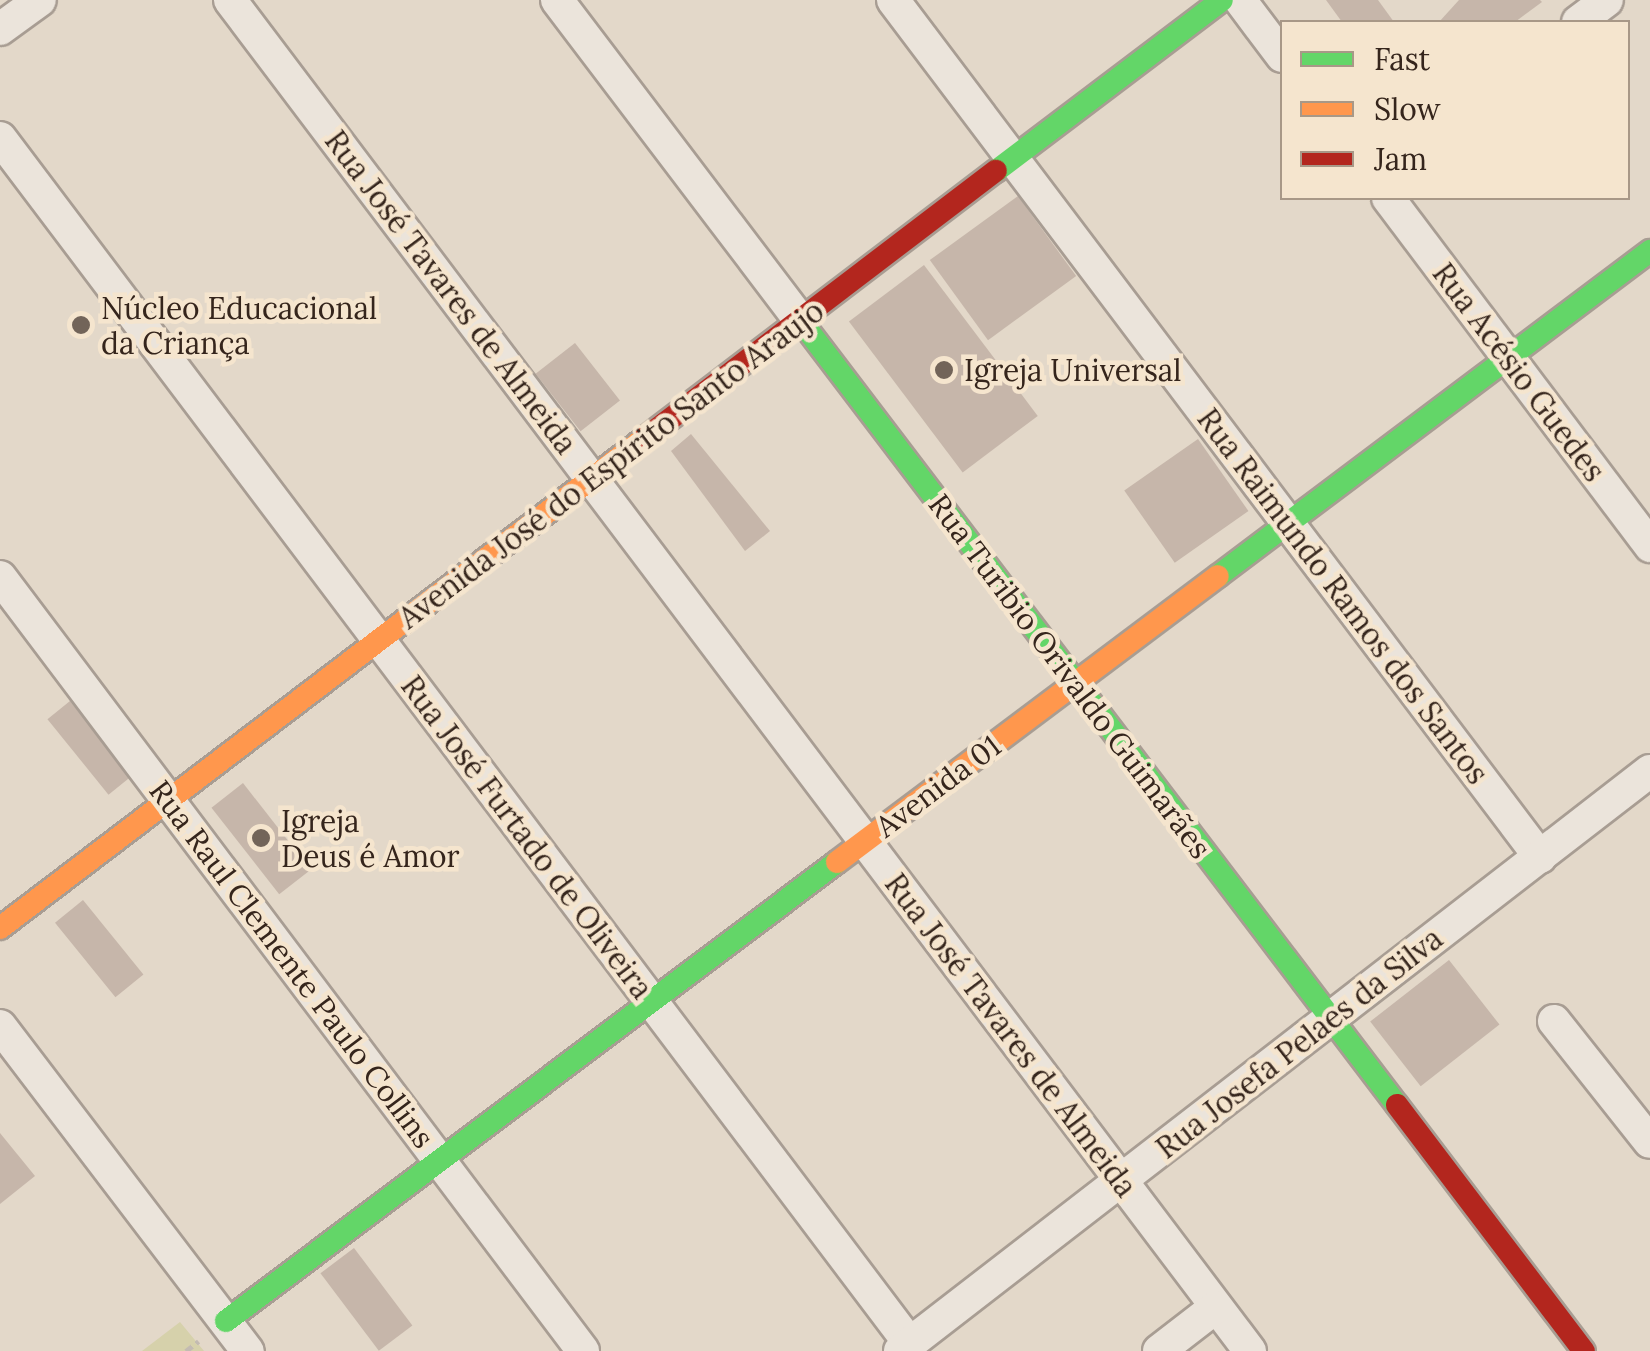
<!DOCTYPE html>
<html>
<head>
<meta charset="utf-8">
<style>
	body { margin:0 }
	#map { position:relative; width:1650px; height:1351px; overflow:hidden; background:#e3d8c9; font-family:Lora,serif }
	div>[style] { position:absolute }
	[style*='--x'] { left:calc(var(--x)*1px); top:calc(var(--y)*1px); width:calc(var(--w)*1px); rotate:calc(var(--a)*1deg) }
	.green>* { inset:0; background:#d6d1ab }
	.building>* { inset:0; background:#c6b6aa; transform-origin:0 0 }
	.path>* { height:5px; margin-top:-2.5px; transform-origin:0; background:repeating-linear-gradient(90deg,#c3bbb2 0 8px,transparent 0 13px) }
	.roads { filter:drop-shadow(2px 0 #a89d93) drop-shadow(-2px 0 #a89d93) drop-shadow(0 2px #a89d93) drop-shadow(0 -2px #a89d93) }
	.street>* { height:32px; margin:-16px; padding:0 16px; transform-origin:16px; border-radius:16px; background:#ebe4db }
	.fast>* { height:22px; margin:-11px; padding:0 11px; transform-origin:11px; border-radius:11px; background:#63d668 }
	.slow>* { height:22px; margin:-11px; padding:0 11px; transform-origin:11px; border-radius:11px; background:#ff974d }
	.jam>* { height:22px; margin:-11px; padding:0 11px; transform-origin:11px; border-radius:11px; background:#b3261e }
	.dots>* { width:28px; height:28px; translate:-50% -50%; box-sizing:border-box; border:5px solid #f5e5ce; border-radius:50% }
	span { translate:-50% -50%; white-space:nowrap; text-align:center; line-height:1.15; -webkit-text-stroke:9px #f5e5ce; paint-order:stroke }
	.street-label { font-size:30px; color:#35251c }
	.poi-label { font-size:30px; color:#35251c }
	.left { translate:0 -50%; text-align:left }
	.legend { position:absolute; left:1280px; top:20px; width:350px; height:180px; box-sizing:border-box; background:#f5e5ce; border:2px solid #a89887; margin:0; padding:12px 18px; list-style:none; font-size:30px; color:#35251c }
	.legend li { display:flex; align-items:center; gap:20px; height:50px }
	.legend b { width:50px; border:2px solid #a89887 }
</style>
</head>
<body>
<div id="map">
	<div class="green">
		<i style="clip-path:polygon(180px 1322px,204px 1351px,142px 1351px)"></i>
	</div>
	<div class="building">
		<i style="clip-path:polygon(1326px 0,1378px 0,1394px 22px,1342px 22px)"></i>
		<i style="clip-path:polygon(1459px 0,1540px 0,1542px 2px,1515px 22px,1439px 22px)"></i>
		<i style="left:1018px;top:196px;width:99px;height:109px;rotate:54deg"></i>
		<i style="left:924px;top:265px;width:189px;height:94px;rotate:53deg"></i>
		<i style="left:575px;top:343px;width:73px;height:50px;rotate:52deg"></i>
		<i style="clip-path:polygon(691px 434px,770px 531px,745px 551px,671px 451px)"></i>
		<i style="left:1198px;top:439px;width:88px;height:90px;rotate:55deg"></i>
		<i style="left:70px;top:701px;width:97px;height:29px;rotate:51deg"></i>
		<i style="left:243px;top:783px;width:110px;height:40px;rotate:52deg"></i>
		<i style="left:83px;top:900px;width:96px;height:36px;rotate:51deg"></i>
		<i style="left:1449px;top:960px;width:82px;height:100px;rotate:52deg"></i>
		<i style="clip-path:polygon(0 1133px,35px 1176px,0 1204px)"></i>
		<i style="left:354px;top:1248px;width:97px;height:42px;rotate:53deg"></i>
	</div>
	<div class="path">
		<i style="--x:186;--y:1351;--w:16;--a:-38"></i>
	</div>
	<div class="roads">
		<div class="street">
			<i style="--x:230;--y:0;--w:1693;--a:52.95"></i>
			<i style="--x:557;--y:0;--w:402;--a:52.8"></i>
			<i style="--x:893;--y:0;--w:1074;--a:52.95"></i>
			<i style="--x:1240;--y:0;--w:70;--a:53.1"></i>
			<i style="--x:1578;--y:22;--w:36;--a:-37"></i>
			<i style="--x:0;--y:29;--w:49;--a:-35.9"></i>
			<i style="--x:0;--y:138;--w:1511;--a:52.96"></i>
			<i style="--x:1388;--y:198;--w:436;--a:53"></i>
			<i style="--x:0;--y:577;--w:969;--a:53.01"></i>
			<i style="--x:1554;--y:1021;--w:154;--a:51.6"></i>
			<i style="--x:0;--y:1026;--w:409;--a:52.7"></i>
			<i style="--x:900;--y:1351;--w:948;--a:-37.72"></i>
			<i style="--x:1159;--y:1351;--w:72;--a:-37.7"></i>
		</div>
		<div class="fast">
			<i style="--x:996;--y:171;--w:283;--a:-37.1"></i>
			<i style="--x:800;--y:320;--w:986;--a:52.75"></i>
			<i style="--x:1218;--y:576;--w:541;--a:-36.95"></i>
			<i style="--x:226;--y:1321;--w:764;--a:-36.91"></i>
		</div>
		<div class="slow">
			<i style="--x:837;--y:862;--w:476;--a:-36.9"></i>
			<i style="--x:0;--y:928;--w:810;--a:-37.22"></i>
		</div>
		<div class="jam">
			<i style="--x:645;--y:438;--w:441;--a:-37.3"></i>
			<i style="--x:1397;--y:1105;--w:309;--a:52.8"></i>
		</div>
	</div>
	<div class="dots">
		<i style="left:81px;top:325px;background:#726459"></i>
		<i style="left:944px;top:370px;background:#726459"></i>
		<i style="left:261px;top:838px;background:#726459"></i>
	</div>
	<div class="street-label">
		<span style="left:451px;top:292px;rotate:53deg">Rua José Tavares de Almeida</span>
		<span style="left:1519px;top:372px;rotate:53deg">Rua Acésio Guedes</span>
		<span style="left:611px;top:464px;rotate:-37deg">Avenida José do Espírito Santo Araujo</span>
		<span style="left:1343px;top:596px;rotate:53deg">Rua Raimundo Ramos dos Santos</span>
		<span style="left:1070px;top:676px;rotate:53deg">Rua Turibio Orivaldo Guimarães</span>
		<span style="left:938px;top:786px;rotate:-37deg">Avenida 01</span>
		<span style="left:527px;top:837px;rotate:53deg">Rua José Furtado de Oliveira</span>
		<span style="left:292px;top:964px;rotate:53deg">Rua Raul Clemente Paulo Collins</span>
		<span style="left:1011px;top:1035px;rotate:53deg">Rua José Tavares de Almeida</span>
		<span style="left:1299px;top:1043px;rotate:-38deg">Rua Josefa Pelaes da Silva</span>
	</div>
	<div class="poi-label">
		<span class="left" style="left:101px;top:325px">Núcleo Educacional<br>da Criança</span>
		<span class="left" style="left:964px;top:370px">Igreja Universal</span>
		<span class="left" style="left:281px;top:838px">Igreja<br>Deus é Amor</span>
	</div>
	<ul class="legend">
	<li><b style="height:12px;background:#63d668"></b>Fast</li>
	<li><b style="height:12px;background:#ff974d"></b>Slow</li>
	<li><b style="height:12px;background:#b3261e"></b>Jam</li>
	</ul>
</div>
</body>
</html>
